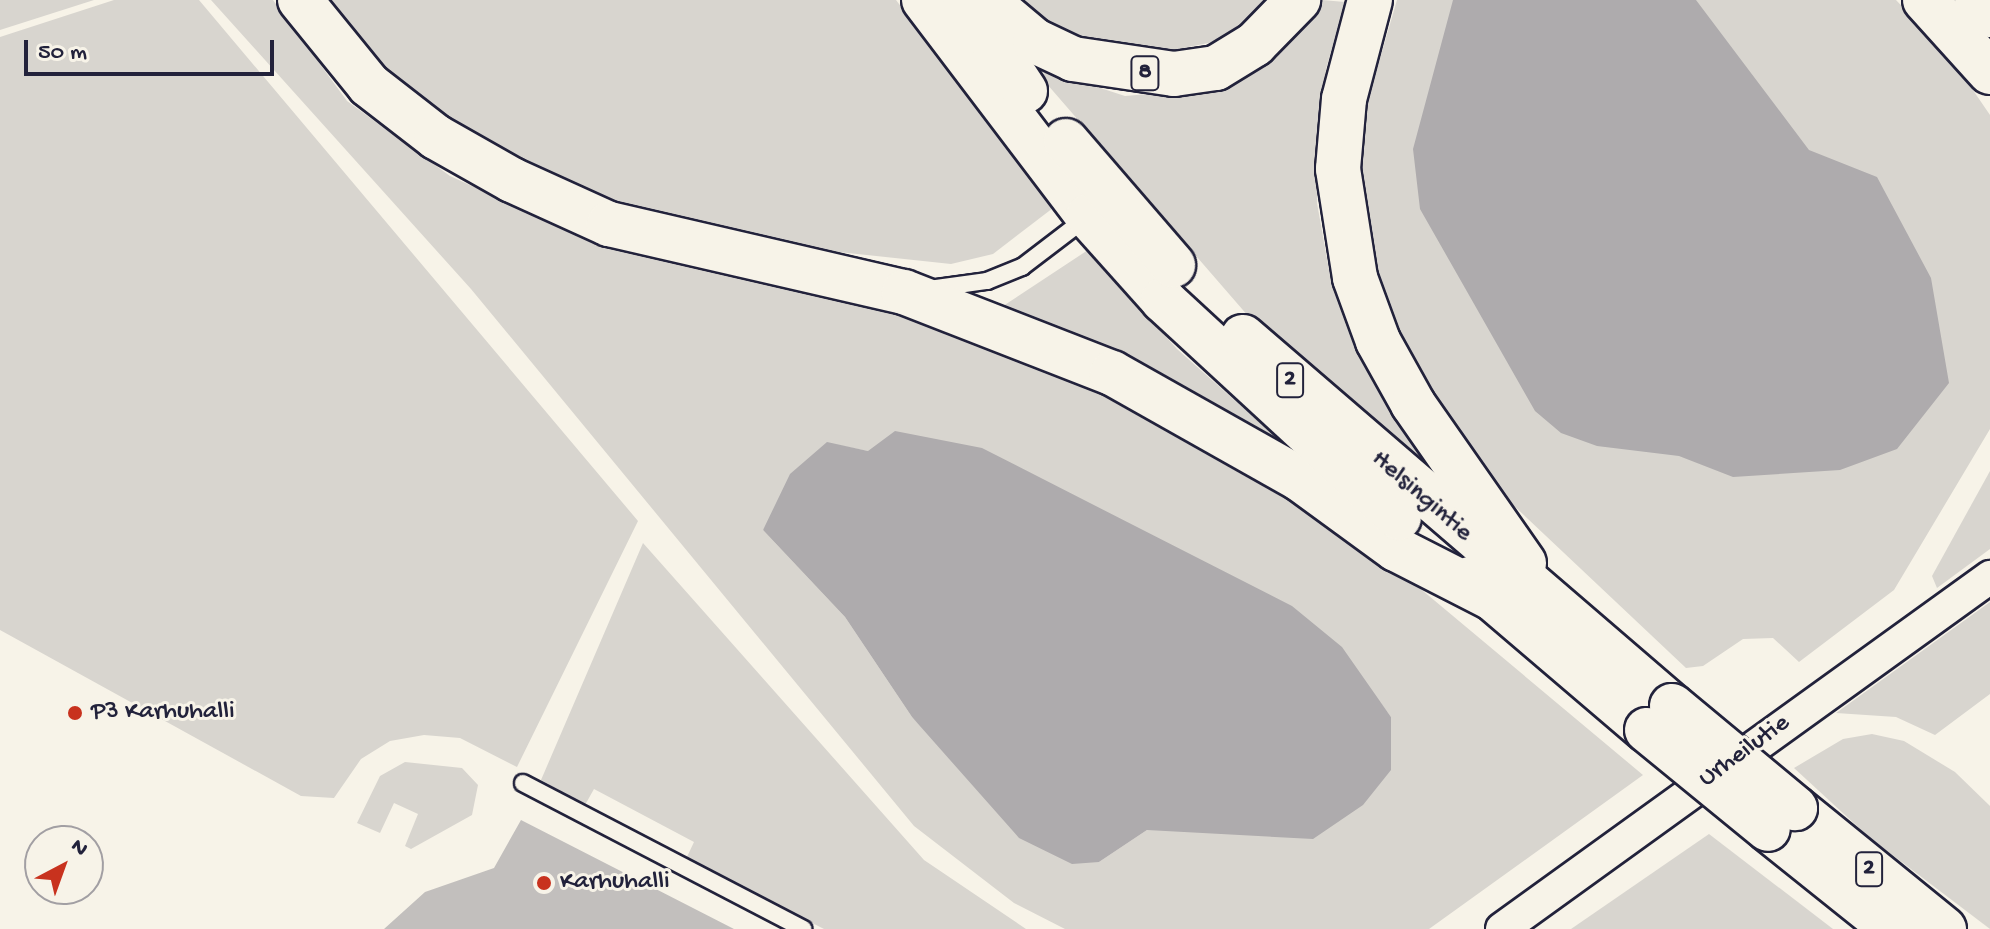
<!DOCTYPE html>
<html>
<head>
<meta charset="utf-8">
<style>
	body { margin:0 }
	#map { position:relative; width:1990px; height:929px; overflow:hidden; background:#f7f3e8; font-family:"Gochi Hand",sans-serif }
	div>[style] { position:absolute }
	[style*='--x'] { left:calc(var(--x)*1px); top:calc(var(--y)*1px); width:calc(var(--w)*1px); rotate:calc(var(--a)*1deg) }
	.green>* { inset:0; background:#d8d5cf }
	.water>* { inset:0; background:#aeabad }
	.building>* { inset:0; background:#c2bfbd }
	.roads { filter:drop-shadow(2px 0 #22223b) drop-shadow(-2px 0 #22223b) drop-shadow(0 2px #22223b) drop-shadow(0 -2px #22223b) }
	.lane>* { height:16px; margin:-8px; padding:0 8px; transform-origin:8px; border-radius:8px; background:#f7f3e8 }
	.street>* { height:32px; margin:-16px; padding:0 16px; transform-origin:16px; border-radius:16px; background:#f7f3e8 }
	.primary>* { height:44px; margin:-22px; padding:0 22px; transform-origin:22px; border-radius:22px; background:#f7f3e8 }
	.highway>* { height:44px; margin:-22px; padding:0 22px; transform-origin:22px; border-radius:22px; background:#f7f3e8 }
	.bridges { filter:drop-shadow(2px 0 #22223b) drop-shadow(-2px 0 #22223b) drop-shadow(0 2px #22223b) drop-shadow(0 -2px #22223b) }
	.highway-bridge>* { height:44px; margin:-22px; padding:0 22px; transform-origin:22px; border-radius:22px; background:#f7f3e8 }
	.dots>* { width:22px; height:22px; translate:-50% -50%; box-sizing:border-box; border:4px solid #f7f3e8; border-radius:50% }
	span { translate:-50% -50%; white-space:nowrap; text-align:center; line-height:1.15; -webkit-text-stroke:6px #f7f3e8; paint-order:stroke }
	.shield-label span { padding:2px 6px; background:#f7f3e8; border:2px solid; border-radius:6px; -webkit-text-stroke-width:0 }
	.shield-label { font-size:24px; color:#22223b; font-weight:700 }
	.street-label { font-size:26px; color:#22223b }
	.poi-label { font-size:26px; color:#22223b }
	.left { translate:0 -50%; text-align:left }
	.north { position:absolute; left:24px; top:825px; width:80px; height:80px; box-sizing:border-box; background:#f7f3e8; border:2px solid #a29fa3; border-radius:50%; rotate:41deg; font-size:22px; font-weight:700; line-height:32px; text-align:center; color:#22223b }
	.north::after { content:''; display:block; margin:auto; width:28px; height:36px; background:#c8321e; clip-path:polygon(50% 0,100% 100%,50% 72%,0 100%) }
	.scale { position:absolute; left:24px; top:40px; width:250px; height:36px; box-sizing:border-box; border:4px solid #22223b; border-top:0; padding-left:10px; font-size:24px; line-height:28px; white-space:nowrap; color:#22223b; -webkit-text-stroke:6px #f7f3e8; paint-order:stroke }
</style>
</head>
<body>
<div id="map">
	<div class="green">
		<i style="clip-path:polygon(0 0,94px 0,0 30px)"></i>
		<i style="clip-path:polygon(114px 0,199px 0,638px 521px,517px 767px,460px 738px,424px 735px,390px 741px,361px 759px,334px 798px,301px 796px,0 630px,0 37px)"></i>
		<i style="clip-path:polygon(evenodd,211px 0,273px 0,347px 101px,450px 176px,573px 232px,910px 319px,1014px 352px,1130px 406px,1265px 480px,1392px 565px,1643px 775px,1429px 929px,1065px 929px,1014px 903px,914px 826px,471px 289px,211px 0,827px 443px,868px 451px,1368px 686px,1391px 717px,1196px 829px,1147px 830px,1099px 862px,959px 764px,912px 717px,845px 617px,763px 530px,827px 443px)"></i>
		<i style="clip-path:polygon(331px 0,896px 0,1053px 208px,993px 254px,951px 264px,792px 247px,640px 210px,508px 159px,431px 113px,362px 44px)"></i>
		<i style="clip-path:polygon(1018px 0,1271px 0,1218px 41px,1144px 56px,1063px 35px)"></i>
		<i style="clip-path:polygon(1322px 0,1345px 2px,1326px 69px,1318px 147px,1317px 203px,1329px 270px,1356px 345px,1434px 473px,1249px 317px,1040px 76px,1048px 71px,1125px 96px,1208px 89px,1304px 25px)"></i>
		<i style="clip-path:polygon(1397px 0,1896px 0,1951px 58px,1990px 115px,1990px 429px,1894px 590px,1799px 662px,1773px 638px,1743px 639px,1703px 666px,1686px 668px,1510px 502px,1446px 423px,1401px 345px,1360px 224px,1360px 127px)"></i>
		<i style="clip-path:polygon(1088px 250px,1177px 349px,1295px 454px,997px 310px)"></i>
		<i style="clip-path:polygon(1990px 471px,1990px 549px,1937px 588px,1932px 576px)"></i>
		<i style="clip-path:polygon(643px 543px,924px 860px,1026px 929px,824px 929px,686px 859px,694px 842px,594px 789px,585px 805px,541px 780px)"></i>
		<i style="clip-path:polygon(1990px 602px,1990px 694px,1935px 735px,1896px 717px,1836px 713px)"></i>
		<i style="clip-path:polygon(1872px 734px,1904px 741px,1955px 772px,1990px 806px,1990px 929px,1870px 838px,1794px 768px,1843px 739px)"></i>
		<i style="clip-path:polygon(405px 762px,462px 768px,478px 785px,472px 815px,411px 849px,405px 846px,418px 814px,394px 803px,380px 833px,357px 823px,380px 776px)"></i>
		<i style="clip-path:polygon(1709px 834px,1833px 929px,1571px 929px)"></i>
	</div>
	<div class="water">
		<i style="clip-path:polygon(1453px 0,1696px 0,1809px 150px,1877px 177px,1931px 278px,1949px 383px,1897px 449px,1840px 470px,1733px 477px,1679px 456px,1597px 446px,1561px 433px,1535px 411px,1420px 209px,1413px 149px)"></i>
		<i style="clip-path:polygon(895px 431px,982px 448px,1292px 606px,1342px 647px,1391px 717px,1391px 770px,1363px 805px,1313px 839px,1147px 830px,1099px 862px,1072px 864px,1019px 838px,912px 717px,845px 617px,763px 530px,790px 474px,827px 442px,868px 451px)"></i>
	</div>
	<div class="building">
		<i style="clip-path:polygon(521px 820px,734px 929px,384px 929px,425px 892px,494px 868px)"></i>
	</div>
	<div class="roads">
		<div class="lane">
			<i style="--x:929;--y:289;--w:59;--a:-7.9"></i>
			<i style="--x:987;--y:281;--w:38;--a:-22"></i>
			<i style="--x:1022;--y:267;--w:81;--a:-37.4"></i>
			<i style="--x:523;--y:783;--w:316;--a:27.5"></i>
		</div>
		<div class="street">
			<i style="--x:1502;--y:929;--w:602;--a:-35.8"></i>
		</div>
		<div class="primary">
			<i style="--x:1925;--y:0;--w:97;--a:47.9"></i>
			<i style="--x:1977;--y:0;--w:20;--a:49"></i>
		</div>
		<div class="highway">
			<i style="--x:300;--y:0;--w:109;--a:50.9"></i>
			<i style="--x:369;--y:85;--w:85;--a:37.8"></i>
			<i style="--x:436;--y:137;--w:87;--a:29.5"></i>
			<i style="--x:512;--y:180;--w:107;--a:24.4"></i>
			<i style="--x:609;--y:224;--w:303;--a:13"></i>
			<i style="--x:904;--y:292;--w:223;--a:21.3"></i>
			<i style="--x:1112;--y:373;--w:216;--a:29.4"></i>
			<i style="--x:1300;--y:479;--w:119;--a:36.1"></i>
			<i style="--x:1396;--y:549;--w:108;--a:27"></i>
			<i style="--x:924;--y:0;--w:271;--a:52.8"></i>
			<i style="--x:1088;--y:216;--w:113;--a:48.2"></i>
			<i style="--x:1163;--y:300;--w:321;--a:42.7"></i>
			<i style="--x:965;--y:0;--w:109;--a:56.6"></i>
			<i style="--x:986;--y:0;--w:64;--a:39.9"></i>
			<i style="--x:1035;--y:41;--w:42;--a:25.3"></i>
			<i style="--x:1073;--y:59;--w:102;--a:8.4"></i>
			<i style="--x:1174;--y:74;--w:42;--a:-8.1"></i>
			<i style="--x:1216;--y:68;--w:46;--a:-31.6"></i>
			<i style="--x:1255;--y:44;--w:62;--a:-45.7"></i>
			<i style="--x:1370;--y:0;--w:102;--a:104.7"></i>
			<i style="--x:1344;--y:99;--w:70;--a:94.9"></i>
			<i style="--x:1338;--y:169;--w:110;--a:81.1"></i>
			<i style="--x:1355;--y:278;--w:67;--a:69.9"></i>
			<i style="--x:1378;--y:341;--w:72;--a:60.9"></i>
			<i style="--x:1413;--y:404;--w:194;--a:55.1"></i>
			<i style="--x:1066;--y:141;--w:164;--a:49.2"></i>
			<i style="--x:1243;--y:337;--w:566;--a:40.7"></i>
			<i style="--x:1470;--y:579;--w:233;--a:40.5"></i>
			<i style="--x:1795;--y:808;--w:192;--a:39.1"></i>
			<i style="--x:1768;--y:829;--w:160;--a:38.7"></i>
		</div>
	</div>
	<div class="bridges">
		<div class="highway-bridge">
			<i style="--x:1672;--y:706;--w:160;--a:39.7"></i>
			<i style="--x:1647;--y:730;--w:156;--a:39.3"></i>
		</div>
	</div>
	<div class="dots">
		<i style="left:75px;top:713px;background:#c8321e"></i>
		<i style="left:544px;top:883px;background:#c8321e"></i>
	</div>
	<div class="shield-label">
		<span style="left:1145px;top:73px">8</span>
		<span style="left:1290px;top:380px">2</span>
		<span style="left:1869px;top:869px">2</span>
	</div>
	<div class="street-label">
		<span style="left:1421px;top:497px;rotate:41deg">Helsingintie</span>
		<span style="left:1745px;top:752px;rotate:-36deg">Urheilutie</span>
	</div>
	<div class="poi-label">
		<span class="left" style="left:91px;top:713px">P3 Karhuhalli</span>
		<span class="left" style="left:560px;top:883px">Karhuhalli</span>
	</div>
	<div class="north">N</div>
	<div class="scale">50 m</div>
</div>
</body>
</html>
